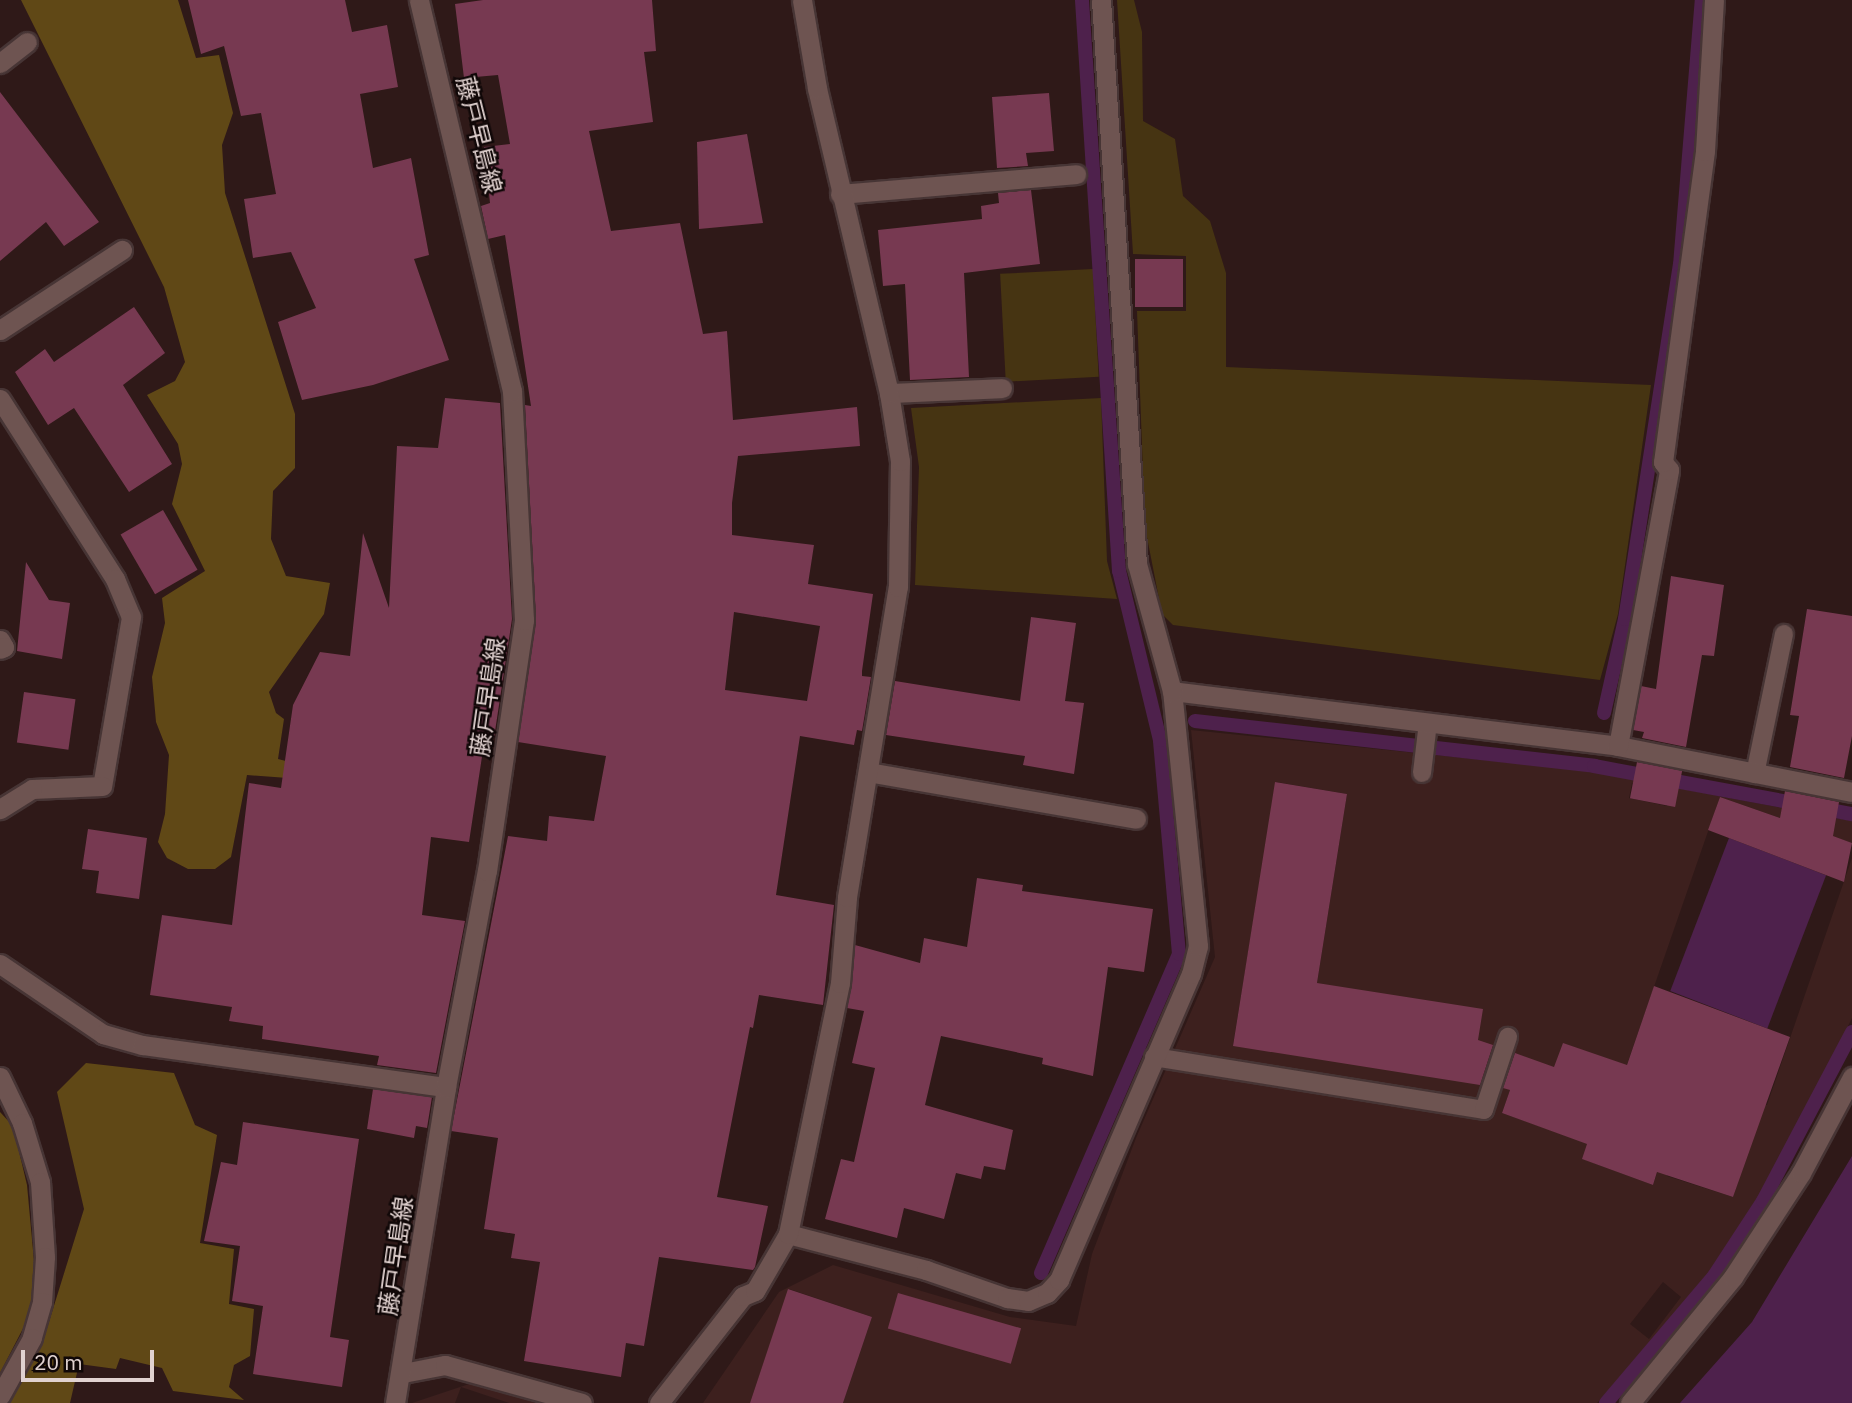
<!DOCTYPE html>
<html>
<head>
<meta charset="utf-8">
<style>
	body { margin:0 }
	#map { position:relative; width:1852px; height:1403px; overflow:hidden; background:#2f1918; font-family:"IBM Plex Sans","Noto Sans JP",sans-serif }
	div>[style] { position:absolute }
	[style*='--x'] { left:calc(var(--x)*1px); top:calc(var(--y)*1px); width:calc(var(--w)*1px); rotate:calc(var(--a)*1deg) }
	.built>* { inset:0; background:#3d201e }
	.green>* { inset:0; background:#463412; transform-origin:0 0 }
	.forest>* { inset:0; background:#604816 }
	.water>* { inset:0; background:#4e214c; transform-origin:0 0 }
	.stream>* { height:14px; margin:-7px; padding:0 7px; transform-origin:7px; border-radius:7px; background:#4e214c }
	.building>* { inset:0; background:#773951; transform-origin:0 0 }
	.roads { filter:drop-shadow(2px 0 #473535) drop-shadow(-2px 0 #473535) drop-shadow(0 2px #473535) drop-shadow(0 -2px #473535) }
	.service>* { height:18px; margin:-9px; padding:0 9px; transform-origin:9px; border-radius:9px; background:#6e5451 }
	.minor>* { height:19px; margin:-9.5px; padding:0 9.5px; transform-origin:9.5px; border-radius:9.5px; background:#6e5451 }
	.secondary>* { height:19px; margin:-9.5px; padding:0 9.5px; transform-origin:9.5px; border-radius:9.5px; background:#6e5451 }
	span { translate:-50% -50%; white-space:nowrap; text-align:center; line-height:1.15; -webkit-text-stroke:5px #100707; paint-order:stroke }
	.street-label { font-size:24px; color:#e1d2d0 }
	.scale { position:absolute; left:21px; top:1350px; width:133px; height:32px; box-sizing:border-box; border:4px solid #e1d2d0; border-top:0; padding-left:9px; font-size:21px; line-height:24px; white-space:nowrap; color:#e1d2d0; -webkit-text-stroke:5px #100707; paint-order:stroke }
</style>
</head>
<body>
<div id="map">
	<div class="built">
		<i style="clip-path:polygon(evenodd,1191px 730px,1582px 770px,1852px 821px,1852px 843px,1720px 797px,1615px 1099px,1728px 1092px,1767px 1105px,1852px 858px,1852px 1018px,1806px 1113px,1730px 1246px,1660px 1335px,1597px 1403px,843px 1403px,872px 1317px,789px 1289px,750px 1403px,703px 1403px,779px 1292px,833px 1265px,1010px 1317px,1076px 1326px,1092px 1254px,1136px 1138px,1215px 957px,1191px 730px,1276px 782px,1347px 794px,1317px 983px,1233px 1045px,1276px 782px,1191px 730px,1632px 783px,1670px 790px,1667px 806px,1629px 798px,1632px 783px,1191px 730px,1522px 1056px,1575px 1139px,1502px 1113px,1522px 1056px,1191px 730px,1759px 1116px,1733px 1197px,1667px 1176px,1667px 1175px,1759px 1116px,1191px 730px,1672px 1126px,1653px 1185px,1583px 1159px,1672px 1126px,1191px 730px,1663px 1282px,1681px 1297px,1649px 1339px,1630px 1324px,1663px 1282px,1191px 730px,895px 1304px,918px 1336px,889px 1328px,895px 1304px)"></i>
		<i style="clip-path:polygon(472px 1383px,536px 1403px,509px 1403px,461px 1387px,455px 1403px,412px 1403px)"></i>
	</div>
	<div class="green">
		<i style="clip-path:polygon(1117px 0,1134px 0,1142px 32px,1143px 121px,1175px 139px,1183px 196px,1210px 221px,1226px 273px,1226px 367px,1651px 385px,1618px 614px,1600px 680px,1173px 625px,1162px 614px,1145px 527px,1137px 311px,1186px 311px,1186px 256px,1133px 254px)"></i>
		<i style="left:1093px;top:269px;width:108px;height:93px;rotate:87deg"></i>
		<i style="clip-path:polygon(1101px 398px,1107px 561px,1117px 599px,915px 585px,919px 467px,911px 408px)"></i>
	</div>
	<div class="forest">
		<i style="clip-path:polygon(21px 0,178px 0,196px 58px,219px 55px,233px 113px,222px 145px,225px 193px,295px 414px,295px 468px,273px 491px,271px 539px,286px 576px,330px 583px,324px 614px,269px 692px,276px 713px,284px 719px,278px 759px,305px 766px,301px 779px,247px 775px,231px 857px,215px 869px,188px 869px,167px 858px,158px 842px,165px 814px,169px 755px,156px 722px,152px 677px,165px 623px,162px 598px,205px 571px,172px 504px,182px 464px,178px 444px,147px 395px,175px 381px,185px 362px,164px 287px)"></i>
		<i style="clip-path:polygon(86px 1063px,174px 1073px,195px 1125px,217px 1135px,200px 1243px,234px 1249px,229px 1304px,254px 1309px,250px 1356px,234px 1365px,229px 1387px,244px 1400px,173px 1391px,162px 1368px,120px 1358px,116px 1369px,79px 1364px,70px 1403px,9px 1403px,48px 1325px,84px 1209px,57px 1092px)"></i>
		<i style="clip-path:polygon(0 1112px,13px 1126px,27px 1185px,35px 1272px,31px 1313px,0 1373px)"></i>
	</div>
	<div class="water">
		<i style="left:1729px;top:838px;width:104px;height:164px;rotate:21deg"></i>
		<i style="clip-path:polygon(1852px 1156px,1852px 1403px,1680px 1403px,1752px 1322px)"></i>
	</div>
	<div class="stream">
		<i style="--x:1604;--y:713;--w:96;--a:-77.4"></i>
		<i style="--x:1625;--y:619;--w:358;--a:-81.2"></i>
		<i style="--x:1680;--y:265;--w:266;--a:-85.3"></i>
		<i style="--x:1195;--y:721;--w:402;--a:6.4"></i>
		<i style="--x:1594;--y:766;--w:209;--a:10.5"></i>
		<i style="--x:1820;--y:808;--w:33;--a:11"></i>
		<i style="--x:1041;--y:1273;--w:348;--a:-66.6"></i>
		<i style="--x:1179;--y:954;--w:215;--a:-95.1"></i>
		<i style="--x:1160;--y:740;--w:174;--a:-103.6"></i>
		<i style="--x:1119;--y:571;--w:572;--a:-93.71"></i>
		<i style="--x:1606;--y:1403;--w:167;--a:-49.6"></i>
		<i style="--x:1714;--y:1276;--w:90;--a:-56.8"></i>
		<i style="--x:1763;--y:1201;--w:191;--a:-62.2"></i>
	</div>
	<div class="building">
		<i style="clip-path:polygon(188px 0,345px 0,352px 32px,387px 25px,398px 87px,360px 94px,373px 168px,411px 158px,429px 255px,414px 259px,449px 360px,373px 385px,302px 400px,278px 322px,316px 308px,291px 252px,253px 258px,244px 199px,276px 194px,261px 113px,241px 116px,224px 46px,201px 54px)"></i>
		<i style="clip-path:polygon(evenodd,483px 0,652px 0,656px 51px,644px 52px,653px 122px,589px 131px,611px 231px,680px 223px,703px 334px,727px 331px,733px 420px,857px 407px,860px 446px,738px 456px,732px 503px,732px 535px,814px 545px,808px 584px,873px 594px,862px 671px,862px 676px,871px 677px,862px 731px,857px 730px,854px 745px,800px 736px,776px 895px,834px 905px,823px 1005px,759px 995px,753px 1028px,750px 1027px,717px 1197px,768px 1206px,755px 1267px,753px 1270px,659px 1257px,644px 1346px,626px 1343px,621px 1377px,524px 1361px,540px 1262px,511px 1258px,515px 1234px,484px 1229px,498px 1138px,451px 1131px,508px 836px,547px 841px,549px 816px,594px 821px,606px 756px,518px 742px,536px 620px,525px 405px,531px 406px,505px 235px,488px 239px,481px 206px,490px 203px,484px 147px,510px 144px,498px 75px,464px 78px,455px 4px,483px 0,734px 612px,820px 626px,807px 701px,725px 690px,734px 612px)"></i>
		<i style="clip-path:polygon(0 92px,99px 222px,64px 246px,46px 222px,0 261px)"></i>
		<i style="clip-path:polygon(1049px 93px,1054px 151px,1026px 153px,1028px 166px,997px 168px,992px 97px)"></i>
		<i style="clip-path:polygon(747px 134px,763px 223px,699px 229px,697px 142px)"></i>
		<i style="clip-path:polygon(1031px 190px,1040px 264px,964px 273px,969px 377px,910px 380px,905px 284px,883px 286px,878px 230px,982px 219px,981px 206px,999px 203px,998px 193px)"></i>
		<i style="left:1135px;top:259px;width:48px;height:48px"></i>
		<i style="clip-path:polygon(134px 307px,165px 353px,123px 385px,172px 464px,129px 492px,74px 408px,48px 425px,15px 372px,45px 349px,54px 362px)"></i>
		<i style="clip-path:polygon(445px 398px,500px 403px,512px 619px,494px 738px,485px 737px,469px 842px,431px 837px,422px 915px,465px 921px,436px 1073px,377px 1065px,379px 1056px,262px 1039px,263px 1026px,229px 1021px,232px 1007px,150px 995px,162px 915px,232px 925px,249px 783px,281px 788px,293px 705px,320px 652px,350px 656px,363px 533px,389px 608px,397px 446px,438px 448px)"></i>
		<i style="left:163px;top:510px;width:69px;height:49px;rotate:60deg"></i>
		<i style="clip-path:polygon(26px 562px,49px 600px,70px 603px,62px 659px,17px 651px)"></i>
		<i style="clip-path:polygon(1671px 576px,1724px 585px,1714px 656px,1702px 655px,1686px 747px,1642px 738px,1644px 732px,1633px 730px,1641px 686px,1656px 689px)"></i>
		<i style="clip-path:polygon(1807px 609px,1852px 616px,1852px 736px,1844px 778px,1790px 767px,1799px 716px,1790px 715px)"></i>
		<i style="clip-path:polygon(1031px 617px,1076px 623px,1065px 701px,1084px 703px,1074px 774px,1023px 765px,1025px 756px,886px 735px,895px 681px,1020px 701px)"></i>
		<i style="left:24px;top:692px;width:52px;height:51px;rotate:8deg"></i>
		<i style="left:1637px;top:762px;width:46px;height:37px;rotate:11deg"></i>
		<i style="clip-path:polygon(1275px 782px,1347px 794px,1317px 983px,1483px 1009px,1478px 1040px,1493px 1045px,1480px 1085px,1233px 1046px)"></i>
		<i style="clip-path:polygon(1785px 791px,1839px 802px,1833px 836px,1852px 843px,1844px 882px,1708px 830px,1720px 797px,1780px 818px)"></i>
		<i style="clip-path:polygon(88px 829px,147px 838px,139px 899px,96px 893px,99px 871px,82px 869px)"></i>
		<i style="clip-path:polygon(977px 878px,1023px 885px,1022px 891px,1153px 909px,1144px 972px,1108px 967px,1093px 1076px,1042px 1064px,1043px 1058px,941px 1036px,925px 1105px,1013px 1130px,1005px 1170px,984px 1166px,981px 1179px,956px 1173px,944px 1219px,904px 1208px,897px 1238px,825px 1219px,841px 1159px,854px 1162px,875px 1068px,852px 1063px,864px 1011px,847px 1008px,855px 945px,920px 963px,924px 938px,967px 947px)"></i>
		<i style="clip-path:polygon(1654px 986px,1790px 1037px,1733px 1197px,1657px 1172px,1653px 1185px,1582px 1159px,1587px 1144px,1502px 1113px,1510px 1090px,1503px 1088px,1515px 1053px,1554px 1067px,1563px 1043px,1627px 1065px)"></i>
		<i style="clip-path:polygon(373px 1089px,432px 1097px,427px 1128px,416px 1126px,414px 1138px,367px 1129px)"></i>
		<i style="clip-path:polygon(243px 1122px,359px 1139px,330px 1337px,349px 1340px,342px 1387px,253px 1374px,263px 1306px,232px 1301px,240px 1246px,204px 1241px,221px 1162px,237px 1165px)"></i>
		<i style="clip-path:polygon(788px 1289px,872px 1317px,843px 1403px,750px 1403px)"></i>
		<i style="left:898px;top:1293px;width:128px;height:37px;rotate:16deg"></i>
	</div>
	<div class="roads">
		<div class="service">
			<i style="--x:1422;--y:773;--w:50;--a:-83.2"></i>
			<i style="--x:1755;--y:774;--w:143;--a:-78.3"></i>
			<i style="--x:1154;--y:1057;--w:334;--a:9.1"></i>
			<i style="--x:1484;--y:1110;--w:77;--a:-71.8"></i>
		</div>
		<div class="minor">
			<i style="--x:0;--y:63;--w:34;--a:-38"></i>
			<i style="--x:840;--y:194;--w:237;--a:-4.8"></i>
			<i style="--x:0;--y:330;--w:146;--a:-33.3"></i>
			<i style="--x:889;--y:393;--w:113;--a:-2.5"></i>
			<i style="--x:0;--y:399;--w:214;--a:57.4"></i>
			<i style="--x:115;--y:579;--w:41;--a:67.2"></i>
			<i style="--x:131;--y:617;--w:171;--a:99.7"></i>
			<i style="--x:102;--y:786;--w:70;--a:177.5"></i>
			<i style="--x:32;--y:789;--w:38;--a:148"></i>
			<i style="--x:0;--y:640;--w:8;--a:60"></i>
			<i style="--x:4;--y:647;--w:4;--a:153"></i>
			<i style="--x:1172;--y:691;--w:449;--a:7"></i>
			<i style="--x:1618;--y:746;--w:238;--a:11.1"></i>
			<i style="--x:1618;--y:746;--w:281;--a:-79.5"></i>
			<i style="--x:1669;--y:470;--w:10;--a:-127"></i>
			<i style="--x:1663;--y:462;--w:314;--a:-82.3"></i>
			<i style="--x:1705;--y:151;--w:151;--a:-86.6"></i>
			<i style="--x:868;--y:772;--w:272;--a:9.9"></i>
			<i style="--x:0;--y:964;--w:125;--a:34.2"></i>
			<i style="--x:103;--y:1034;--w:41;--a:15.8"></i>
			<i style="--x:142;--y:1045;--w:307;--a:7.9"></i>
			<i style="--x:0;--y:1077;--w:51;--a:64.4"></i>
			<i style="--x:22;--y:1123;--w:62;--a:73"></i>
			<i style="--x:40;--y:1182;--w:75;--a:86.2"></i>
			<i style="--x:45;--y:1257;--w:45;--a:93.8"></i>
			<i style="--x:42;--y:1302;--w:37;--a:106"></i>
			<i style="--x:32;--y:1338;--w:66;--a:118.9"></i>
			<i style="--x:788;--y:1234;--w:143;--a:14.6"></i>
			<i style="--x:926;--y:1270;--w:86;--a:19.1"></i>
			<i style="--x:1007;--y:1298;--w:21;--a:8"></i>
			<i style="--x:1028;--y:1301;--w:21;--a:-23"></i>
			<i style="--x:1047;--y:1293;--w:18;--a:-47"></i>
			<i style="--x:1059;--y:1280;--w:333;--a:-66.7"></i>
			<i style="--x:1191;--y:974;--w:29;--a:-76"></i>
			<i style="--x:1198;--y:946;--w:256;--a:-95.8"></i>
			<i style="--x:1172;--y:691;--w:132;--a:-105.4"></i>
			<i style="--x:1137;--y:564;--w:565;--a:-93.65"></i>
			<i style="--x:403;--y:1373;--w:43;--a:-10.8"></i>
			<i style="--x:445;--y:1365;--w:142;--a:15.5"></i>
			<i style="--x:659;--y:1403;--w:136;--a:-51.9"></i>
			<i style="--x:743;--y:1296;--w:13;--a:-23"></i>
			<i style="--x:755;--y:1291;--w:66;--a:-59.9"></i>
			<i style="--x:788;--y:1234;--w:256;--a:-78.3"></i>
			<i style="--x:840;--y:983;--w:86;--a:-85.3"></i>
			<i style="--x:847;--y:897;--w:314;--a:-80.7"></i>
			<i style="--x:898;--y:587;--w:126;--a:-89.1"></i>
			<i style="--x:900;--y:461;--w:69;--a:-99.2"></i>
			<i style="--x:889;--y:393;--w:313;--a:-103.3"></i>
			<i style="--x:817;--y:88;--w:89;--a:-99.7"></i>
			<i style="--x:1630;--y:1403;--w:163;--a:-50.7"></i>
			<i style="--x:1733;--y:1277;--w:124;--a:-56.8"></i>
			<i style="--x:1801;--y:1173;--w:109;--a:-62"></i>
		</div>
		<div class="secondary">
			<i style="--x:395;--y:1403;--w:320;--a:-80.8"></i>
			<i style="--x:446;--y:1087;--w:220;--a:-79.3"></i>
			<i style="--x:487;--y:871;--w:254;--a:-81.6"></i>
			<i style="--x:524;--y:620;--w:229;--a:-93"></i>
			<i style="--x:512;--y:391;--w:402;--a:-103.4"></i>
		</div>
	</div>
	<div class="street-label">
		<span style="left:479px;top:135px;rotate:76deg">藤戸早島線</span>
		<span style="left:488px;top:697px;rotate:-82deg">藤戸早島線</span>
		<span style="left:396px;top:1256px;rotate:-82deg">藤戸早島線</span>
	</div>
	<div class="scale">20 m</div>
</div>
</body>
</html>
